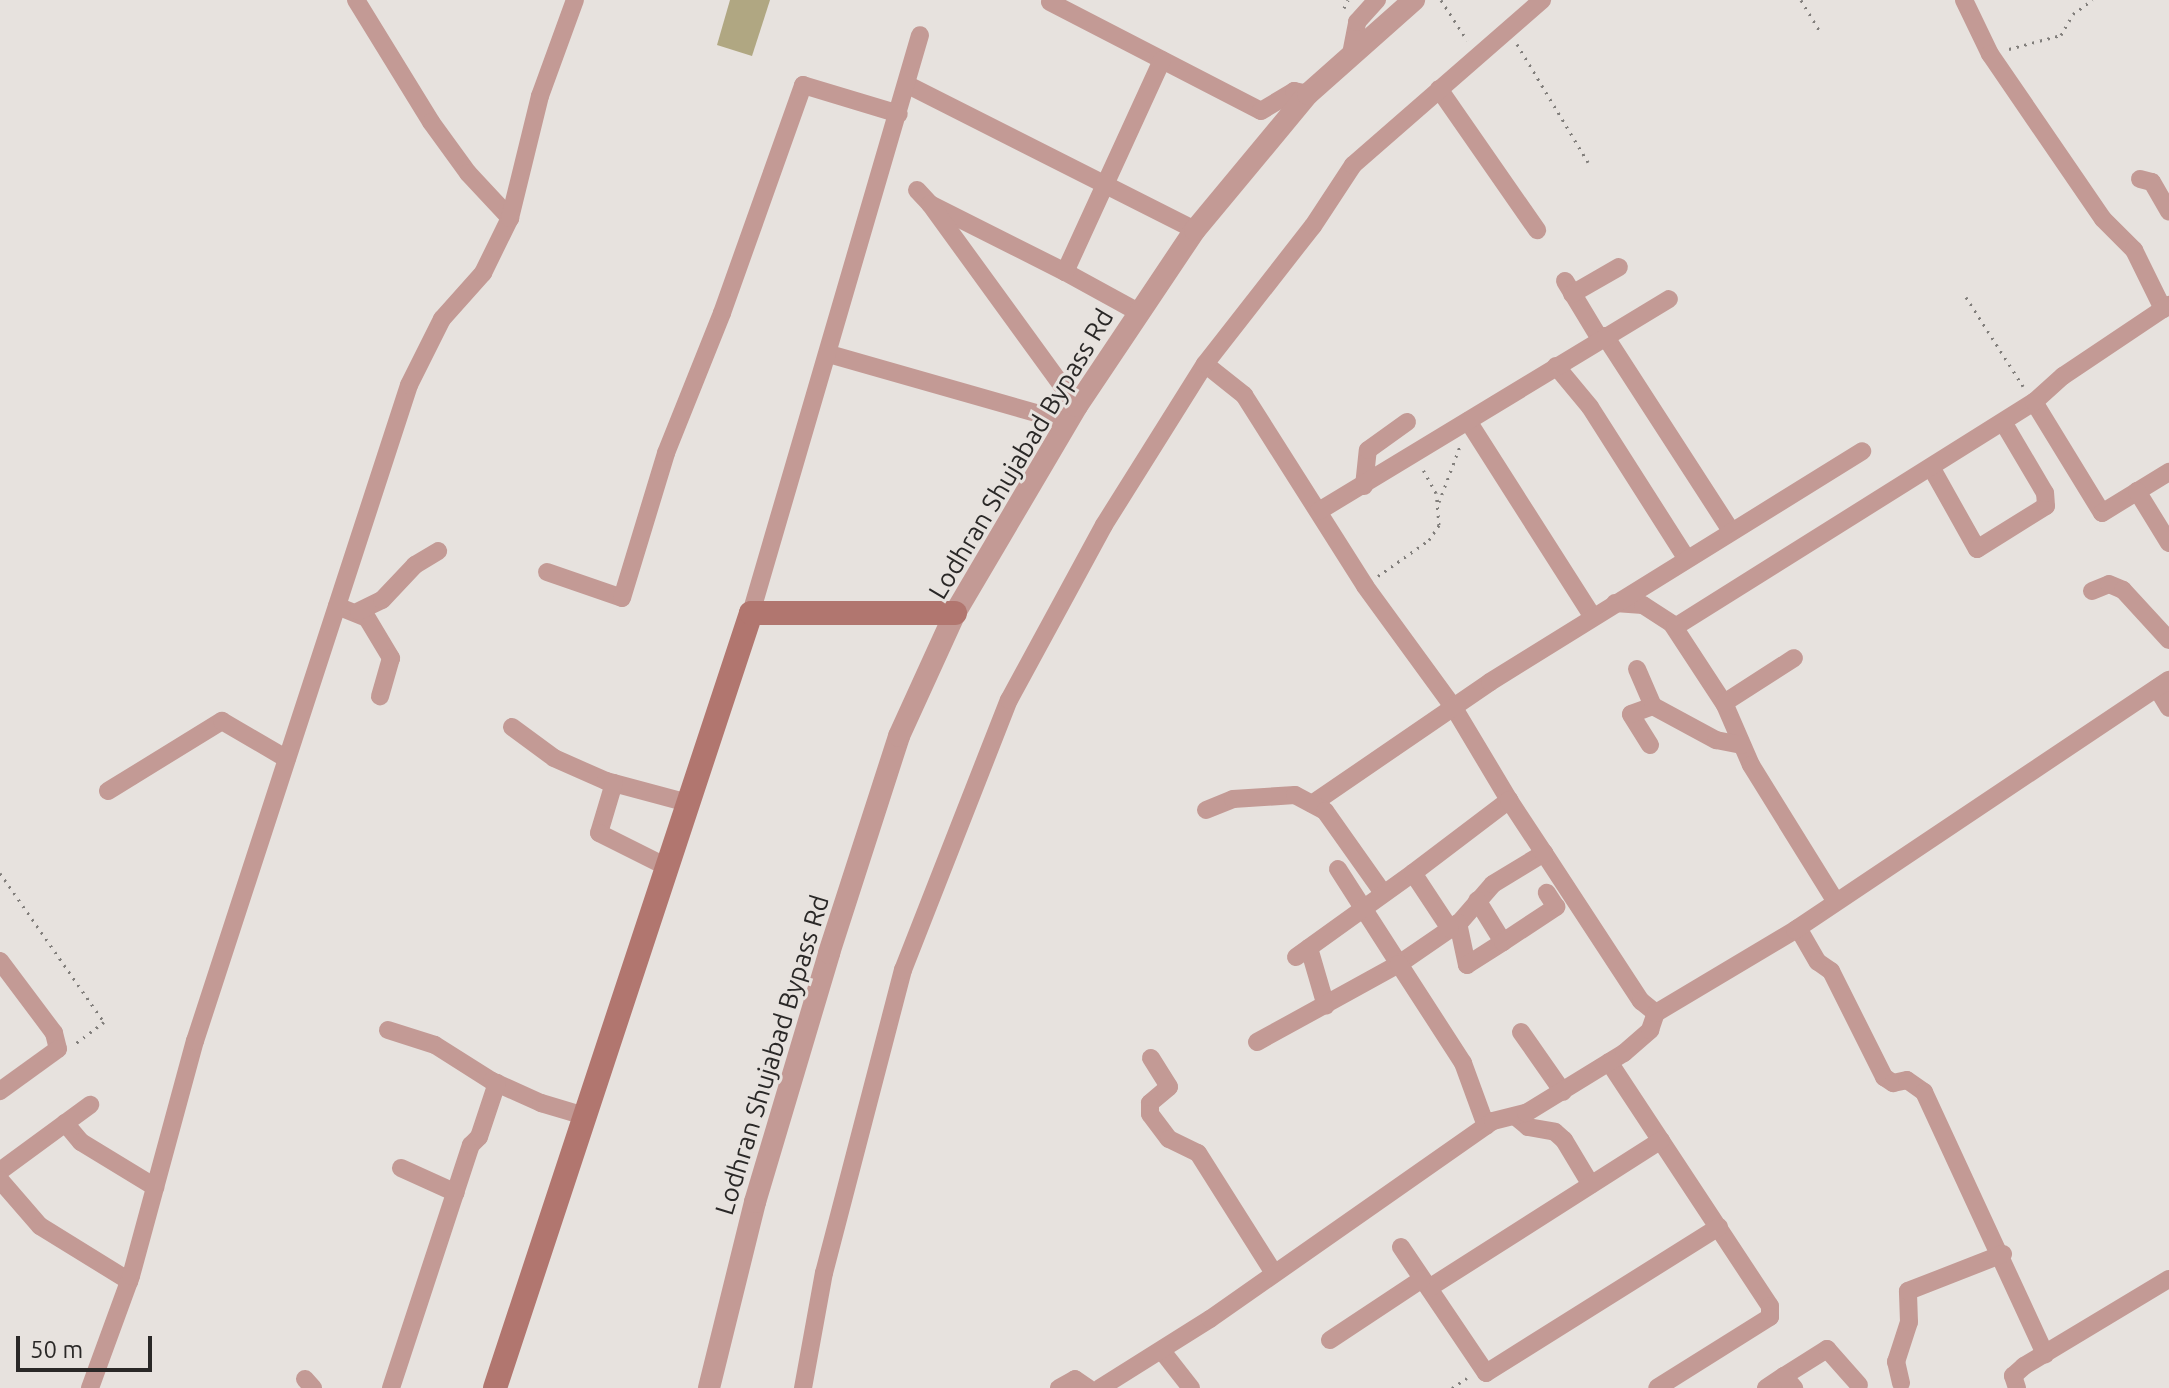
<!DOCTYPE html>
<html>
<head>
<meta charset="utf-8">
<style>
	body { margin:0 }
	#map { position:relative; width:2169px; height:1388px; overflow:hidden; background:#e7e2de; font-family:Ubuntu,sans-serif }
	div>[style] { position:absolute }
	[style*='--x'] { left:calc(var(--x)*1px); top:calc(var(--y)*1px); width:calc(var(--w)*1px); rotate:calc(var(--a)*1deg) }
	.building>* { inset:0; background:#b0a782 }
	.path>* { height:3px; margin-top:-1.5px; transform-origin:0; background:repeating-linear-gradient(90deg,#817e7b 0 2px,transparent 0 8px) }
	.minor>* { height:18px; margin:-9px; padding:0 9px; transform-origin:9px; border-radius:9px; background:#c39a95 }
	.tertiary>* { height:22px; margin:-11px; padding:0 11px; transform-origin:11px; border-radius:11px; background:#c39a95 }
	.secondary>* { height:24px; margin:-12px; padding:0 12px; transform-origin:12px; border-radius:12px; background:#b1766f }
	span { translate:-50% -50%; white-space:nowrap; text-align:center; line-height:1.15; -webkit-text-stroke:6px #e7e2de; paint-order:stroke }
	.street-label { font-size:26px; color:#2a2827 }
	.scale { position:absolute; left:16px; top:1336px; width:136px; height:36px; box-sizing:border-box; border:4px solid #2a2827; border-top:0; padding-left:10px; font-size:24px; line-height:28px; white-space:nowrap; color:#2a2827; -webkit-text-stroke:6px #e7e2de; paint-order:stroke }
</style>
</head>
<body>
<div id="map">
	<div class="building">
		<i style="clip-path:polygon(730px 0,770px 0,752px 56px,717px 45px)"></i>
	</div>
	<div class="path">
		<i style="--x:1441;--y:0;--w:48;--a:57"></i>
		<i style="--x:1801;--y:0;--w:37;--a:59"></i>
		<i style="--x:1344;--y:8;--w:9;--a:-63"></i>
		<i style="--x:1517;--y:44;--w:138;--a:59"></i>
		<i style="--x:2009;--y:49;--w:54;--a:-15.1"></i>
		<i style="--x:2061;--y:35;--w:24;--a:-60"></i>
		<i style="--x:2073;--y:14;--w:24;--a:-36"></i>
		<i style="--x:1966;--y:297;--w:106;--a:57.4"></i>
		<i style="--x:1439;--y:502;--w:60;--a:-69.4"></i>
		<i style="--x:1378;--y:576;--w:62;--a:-35.2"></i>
		<i style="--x:1429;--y:540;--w:18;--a:-56"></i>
		<i style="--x:1439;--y:525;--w:32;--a:-95"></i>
		<i style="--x:1436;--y:493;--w:26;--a:-119"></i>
		<i style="--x:0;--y:873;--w:182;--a:55.1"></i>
		<i style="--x:104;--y:1022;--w:38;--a:143"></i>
		<i style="--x:1452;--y:1388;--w:18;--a:-34"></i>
	</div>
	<div class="minor">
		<i style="--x:356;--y:0;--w:143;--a:58.4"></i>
		<i style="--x:431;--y:122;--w:63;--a:54"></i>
		<i style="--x:468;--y:173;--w:62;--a:47"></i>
		<i style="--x:1964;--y:0;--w:60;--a:64.3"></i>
		<i style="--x:1990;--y:54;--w:200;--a:55.6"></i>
		<i style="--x:2103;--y:219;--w:44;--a:45"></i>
		<i style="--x:2134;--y:250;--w:66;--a:63.8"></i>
		<i style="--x:1050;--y:2;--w:237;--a:27.3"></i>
		<i style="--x:1261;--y:111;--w:39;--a:-31"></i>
		<i style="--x:1294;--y:91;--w:14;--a:12"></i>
		<i style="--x:1351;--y:54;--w:33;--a:-79"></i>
		<i style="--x:1357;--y:22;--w:30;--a:-48"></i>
		<i style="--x:908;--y:85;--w:322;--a:26.8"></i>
		<i style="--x:1439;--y:89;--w:172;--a:55.2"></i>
		<i style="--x:2140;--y:179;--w:12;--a:14"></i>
		<i style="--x:2152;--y:182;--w:34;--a:60"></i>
		<i style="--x:917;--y:190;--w:19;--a:47"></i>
		<i style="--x:930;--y:204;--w:151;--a:26.7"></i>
		<i style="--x:930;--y:204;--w:250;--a:54"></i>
		<i style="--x:1565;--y:281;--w:68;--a:58.9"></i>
		<i style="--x:1572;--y:294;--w:54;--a:-29.9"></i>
		<i style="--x:1140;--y:313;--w:85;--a:-151.3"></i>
		<i style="--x:1065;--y:272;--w:233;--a:-65.4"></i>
		<i style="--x:1605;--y:336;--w:232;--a:57.1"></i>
		<i style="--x:829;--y:354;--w:248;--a:15.9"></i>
		<i style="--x:1205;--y:364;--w:50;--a:38.5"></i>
		<i style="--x:1244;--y:395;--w:226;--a:57.6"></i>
		<i style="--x:1365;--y:586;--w:151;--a:53.9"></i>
		<i style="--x:1454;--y:708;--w:107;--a:59.1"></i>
		<i style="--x:1556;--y:366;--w:53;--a:50.3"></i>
		<i style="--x:1590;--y:407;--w:180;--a:57.5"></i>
		<i style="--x:2034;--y:402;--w:130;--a:58.5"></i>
		<i style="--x:2102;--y:513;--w:79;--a:-31.5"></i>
		<i style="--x:1468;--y:421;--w:232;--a:57.5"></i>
		<i style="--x:1931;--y:467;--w:94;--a:60.7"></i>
		<i style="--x:1977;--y:549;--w:81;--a:-31.9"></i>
		<i style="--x:2046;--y:506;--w:13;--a:-94"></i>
		<i style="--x:2045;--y:493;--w:82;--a:-120.6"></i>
		<i style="--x:1364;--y:486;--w:36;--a:-84"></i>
		<i style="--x:1368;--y:450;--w:48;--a:-35.7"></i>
		<i style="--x:2137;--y:491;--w:61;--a:58.4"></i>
		<i style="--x:1319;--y:511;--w:409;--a:-31.2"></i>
		<i style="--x:547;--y:572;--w:79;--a:19.1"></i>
		<i style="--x:622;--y:598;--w:152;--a:-73.1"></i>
		<i style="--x:666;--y:453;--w:151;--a:-68.2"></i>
		<i style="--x:722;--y:313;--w:242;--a:-70.4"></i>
		<i style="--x:803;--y:85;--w:100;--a:16.8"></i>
		<i style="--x:2092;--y:591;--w:18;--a:-22"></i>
		<i style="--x:2109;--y:584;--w:15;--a:23"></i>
		<i style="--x:2123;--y:590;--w:68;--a:47.4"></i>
		<i style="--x:1615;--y:603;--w:28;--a:4"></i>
		<i style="--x:1643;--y:605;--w:35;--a:33"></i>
		<i style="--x:1672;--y:624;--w:97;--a:56.8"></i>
		<i style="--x:1725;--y:705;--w:65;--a:66.6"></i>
		<i style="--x:1751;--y:765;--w:161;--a:58.2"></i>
		<i style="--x:337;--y:606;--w:32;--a:22"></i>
		<i style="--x:367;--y:618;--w:47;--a:59"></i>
		<i style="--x:391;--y:658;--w:40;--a:106"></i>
		<i style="--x:359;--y:611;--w:25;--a:-26"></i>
		<i style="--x:382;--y:600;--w:48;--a:-46.7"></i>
		<i style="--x:415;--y:565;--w:27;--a:-31"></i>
		<i style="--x:751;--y:613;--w:602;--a:-73.7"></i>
		<i style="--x:1675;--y:627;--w:424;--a:-32.1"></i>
		<i style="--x:2034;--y:402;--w:39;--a:-42"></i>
		<i style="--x:2063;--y:376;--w:128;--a:-33.8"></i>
		<i style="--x:1637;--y:669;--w:40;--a:66.6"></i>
		<i style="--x:2157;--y:688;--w:23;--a:59"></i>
		<i style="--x:1724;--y:703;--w:83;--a:-32.7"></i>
		<i style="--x:512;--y:727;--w:52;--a:36.4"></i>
		<i style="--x:554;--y:758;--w:57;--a:23.9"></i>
		<i style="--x:606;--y:781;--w:85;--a:15"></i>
		<i style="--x:1650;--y:745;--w:36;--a:-122"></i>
		<i style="--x:1631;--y:714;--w:23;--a:-20"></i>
		<i style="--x:1653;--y:706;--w:72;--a:28.4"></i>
		<i style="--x:1716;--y:740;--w:26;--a:11"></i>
		<i style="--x:614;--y:783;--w:52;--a:106.7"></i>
		<i style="--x:599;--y:833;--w:76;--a:26.6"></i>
		<i style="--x:108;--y:791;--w:134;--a:-31.6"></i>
		<i style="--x:222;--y:721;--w:75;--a:30.3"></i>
		<i style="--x:1312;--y:804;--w:216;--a:-34.4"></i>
		<i style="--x:1490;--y:682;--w:438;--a:-31.8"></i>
		<i style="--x:1206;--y:810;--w:29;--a:-22"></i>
		<i style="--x:1233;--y:799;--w:62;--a:-3.7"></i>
		<i style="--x:1295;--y:795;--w:34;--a:28"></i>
		<i style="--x:1325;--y:811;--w:100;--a:54.7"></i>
		<i style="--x:1338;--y:869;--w:113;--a:57.3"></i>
		<i style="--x:1399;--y:964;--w:74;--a:-34.5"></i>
		<i style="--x:1460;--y:922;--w:50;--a:-49"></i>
		<i style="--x:1493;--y:884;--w:60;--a:-31.3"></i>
		<i style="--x:1544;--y:853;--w:177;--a:56.8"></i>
		<i style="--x:1641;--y:1001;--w:19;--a:39"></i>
		<i style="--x:1413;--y:873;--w:121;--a:-37.2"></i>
		<i style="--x:1509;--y:800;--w:64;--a:56.6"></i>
		<i style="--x:1458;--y:923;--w:43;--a:77.9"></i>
		<i style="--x:1467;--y:965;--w:43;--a:-32.6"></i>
		<i style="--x:1503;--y:942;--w:49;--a:-121.8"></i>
		<i style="--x:1798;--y:928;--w:39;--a:60"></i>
		<i style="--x:1818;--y:962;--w:16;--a:35"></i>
		<i style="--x:1831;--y:971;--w:119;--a:63.4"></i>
		<i style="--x:1884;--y:1077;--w:11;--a:34"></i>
		<i style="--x:1893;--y:1083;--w:14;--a:-12"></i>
		<i style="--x:1907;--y:1080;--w:21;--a:35"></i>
		<i style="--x:1924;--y:1092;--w:289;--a:65.2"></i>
		<i style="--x:1503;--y:942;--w:64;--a:-33.4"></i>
		<i style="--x:1556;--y:907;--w:17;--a:-123"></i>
		<i style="--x:1309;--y:948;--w:60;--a:73.7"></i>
		<i style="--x:1296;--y:957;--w:144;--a:-35.7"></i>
		<i style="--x:1413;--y:873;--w:67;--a:56.5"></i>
		<i style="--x:0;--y:961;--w:90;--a:53.1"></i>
		<i style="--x:54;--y:1033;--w:16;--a:76"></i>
		<i style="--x:58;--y:1049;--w:72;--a:144.1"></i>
		<i style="--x:388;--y:1030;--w:49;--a:17.7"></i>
		<i style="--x:435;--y:1045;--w:67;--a:32.3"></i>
		<i style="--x:492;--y:1081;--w:54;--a:24.2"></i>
		<i style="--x:541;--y:1103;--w:46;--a:16.5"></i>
		<i style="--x:1521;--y:1032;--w:73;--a:55"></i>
		<i style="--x:1257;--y:1042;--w:162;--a:-28.8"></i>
		<i style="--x:1399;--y:964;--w:118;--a:57.1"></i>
		<i style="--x:1463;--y:1063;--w:67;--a:69.9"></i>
		<i style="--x:1151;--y:1058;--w:34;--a:58"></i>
		<i style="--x:1169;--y:1087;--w:25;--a:140"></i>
		<i style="--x:1150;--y:1103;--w:11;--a:90"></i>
		<i style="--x:1150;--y:1114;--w:31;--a:53"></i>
		<i style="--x:1169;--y:1139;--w:32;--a:26"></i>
		<i style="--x:1198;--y:1153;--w:142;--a:57.7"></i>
		<i style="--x:1609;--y:1062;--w:292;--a:56.6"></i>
		<i style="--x:1770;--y:1306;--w:11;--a:90"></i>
		<i style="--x:1770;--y:1317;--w:133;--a:147.9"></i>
		<i style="--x:1515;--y:1116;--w:17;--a:40"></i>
		<i style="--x:1528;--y:1127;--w:27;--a:10"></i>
		<i style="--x:1555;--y:1132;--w:12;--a:42"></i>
		<i style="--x:1564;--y:1140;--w:52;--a:59"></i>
		<i style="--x:65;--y:1123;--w:25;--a:50"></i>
		<i style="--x:81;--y:1142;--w:87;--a:31.3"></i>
		<i style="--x:401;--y:1168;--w:60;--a:24.4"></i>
		<i style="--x:0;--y:1171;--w:112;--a:-36.3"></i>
		<i style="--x:0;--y:1180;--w:61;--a:49"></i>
		<i style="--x:40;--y:1226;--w:105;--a:31.7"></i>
		<i style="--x:1401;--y:1247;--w:152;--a:56"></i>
		<i style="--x:1486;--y:1373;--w:275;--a:-32.1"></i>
		<i style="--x:1429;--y:1288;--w:275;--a:-32.5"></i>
		<i style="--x:1330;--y:1340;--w:110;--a:-33.5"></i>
		<i style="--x:1162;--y:1351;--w:47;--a:51.9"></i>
		<i style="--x:1784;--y:1376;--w:51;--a:-32.1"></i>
		<i style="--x:1827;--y:1349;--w:48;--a:48.4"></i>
		<i style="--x:305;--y:1379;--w:12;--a:48"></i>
		<i style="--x:1901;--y:1383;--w:22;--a:-103"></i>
		<i style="--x:1896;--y:1362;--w:42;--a:-72"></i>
		<i style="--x:1909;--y:1322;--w:31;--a:-92"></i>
		<i style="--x:1908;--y:1291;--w:102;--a:-21.3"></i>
		<i style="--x:90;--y:1388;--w:119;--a:-69.9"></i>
		<i style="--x:131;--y:1276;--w:244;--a:-74.8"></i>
		<i style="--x:195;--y:1041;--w:690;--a:-71.93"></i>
		<i style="--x:409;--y:385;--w:74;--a:-63.4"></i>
		<i style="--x:442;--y:319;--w:62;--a:-48.3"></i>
		<i style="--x:483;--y:273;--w:61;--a:-63.9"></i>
		<i style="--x:510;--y:218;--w:126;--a:-76.2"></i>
		<i style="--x:540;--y:96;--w:102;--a:-70"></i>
		<i style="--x:391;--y:1388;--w:256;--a:-71.8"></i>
		<i style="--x:471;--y:1145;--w:11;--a:-45"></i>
		<i style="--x:479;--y:1137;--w:57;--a:-71.6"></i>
		<i style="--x:803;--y:1388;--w:117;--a:-79.7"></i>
		<i style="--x:824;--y:1273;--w:313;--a:-75.4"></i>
		<i style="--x:903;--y:970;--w:290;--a:-68.6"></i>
		<i style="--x:1009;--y:700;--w:199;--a:-61.5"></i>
		<i style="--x:1104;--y:525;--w:190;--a:-57.9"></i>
		<i style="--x:1205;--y:364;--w:175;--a:-52"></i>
		<i style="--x:1313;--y:226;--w:73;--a:-56.7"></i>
		<i style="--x:1353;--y:165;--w:251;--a:-41.1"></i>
		<i style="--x:1059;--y:1388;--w:18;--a:-29"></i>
		<i style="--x:1075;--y:1379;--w:16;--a:35"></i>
		<i style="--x:1100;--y:1388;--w:130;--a:-32.1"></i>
		<i style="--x:1210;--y:1319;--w:345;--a:-35"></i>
		<i style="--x:1493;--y:1121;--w:34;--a:-14"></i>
		<i style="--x:1526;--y:1113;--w:115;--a:-31.5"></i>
		<i style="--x:1624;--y:1053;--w:35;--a:-41"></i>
		<i style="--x:1650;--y:1030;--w:18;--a:-71"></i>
		<i style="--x:1656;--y:1013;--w:162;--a:-30.8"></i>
		<i style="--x:1795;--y:930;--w:450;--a:-33.8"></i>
		<i style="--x:1766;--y:1388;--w:22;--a:-34"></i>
		<i style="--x:1784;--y:1376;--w:16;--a:50"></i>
		<i style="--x:2017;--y:1388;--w:13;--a:-108"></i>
		<i style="--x:2013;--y:1376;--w:15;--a:-42"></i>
		<i style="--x:2024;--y:1366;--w:169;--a:-31"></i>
	</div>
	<div class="tertiary">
		<i style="--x:709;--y:1388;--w:192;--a:-76.1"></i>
		<i style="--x:755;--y:1202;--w:260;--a:-73.4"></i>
		<i style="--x:829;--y:953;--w:228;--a:-72.1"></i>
		<i style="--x:899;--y:736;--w:135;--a:-65.5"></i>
		<i style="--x:955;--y:613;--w:240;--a:-59.5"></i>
		<i style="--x:1077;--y:406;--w:212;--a:-56.2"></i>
		<i style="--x:1195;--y:230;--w:177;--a:-50.3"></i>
		<i style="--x:1308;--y:94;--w:142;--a:-41.6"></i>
	</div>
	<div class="secondary">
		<i style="--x:495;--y:1388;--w:816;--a:-71.72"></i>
		<i style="--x:751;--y:613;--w:204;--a:0"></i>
	</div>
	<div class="street-label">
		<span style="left:1021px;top:454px;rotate:-59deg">Lodhran Shujabad Bypass Rd</span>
		<span style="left:772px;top:1055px;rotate:-73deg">Lodhran Shujabad Bypass Rd</span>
	</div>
	<div class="scale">50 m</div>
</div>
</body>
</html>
